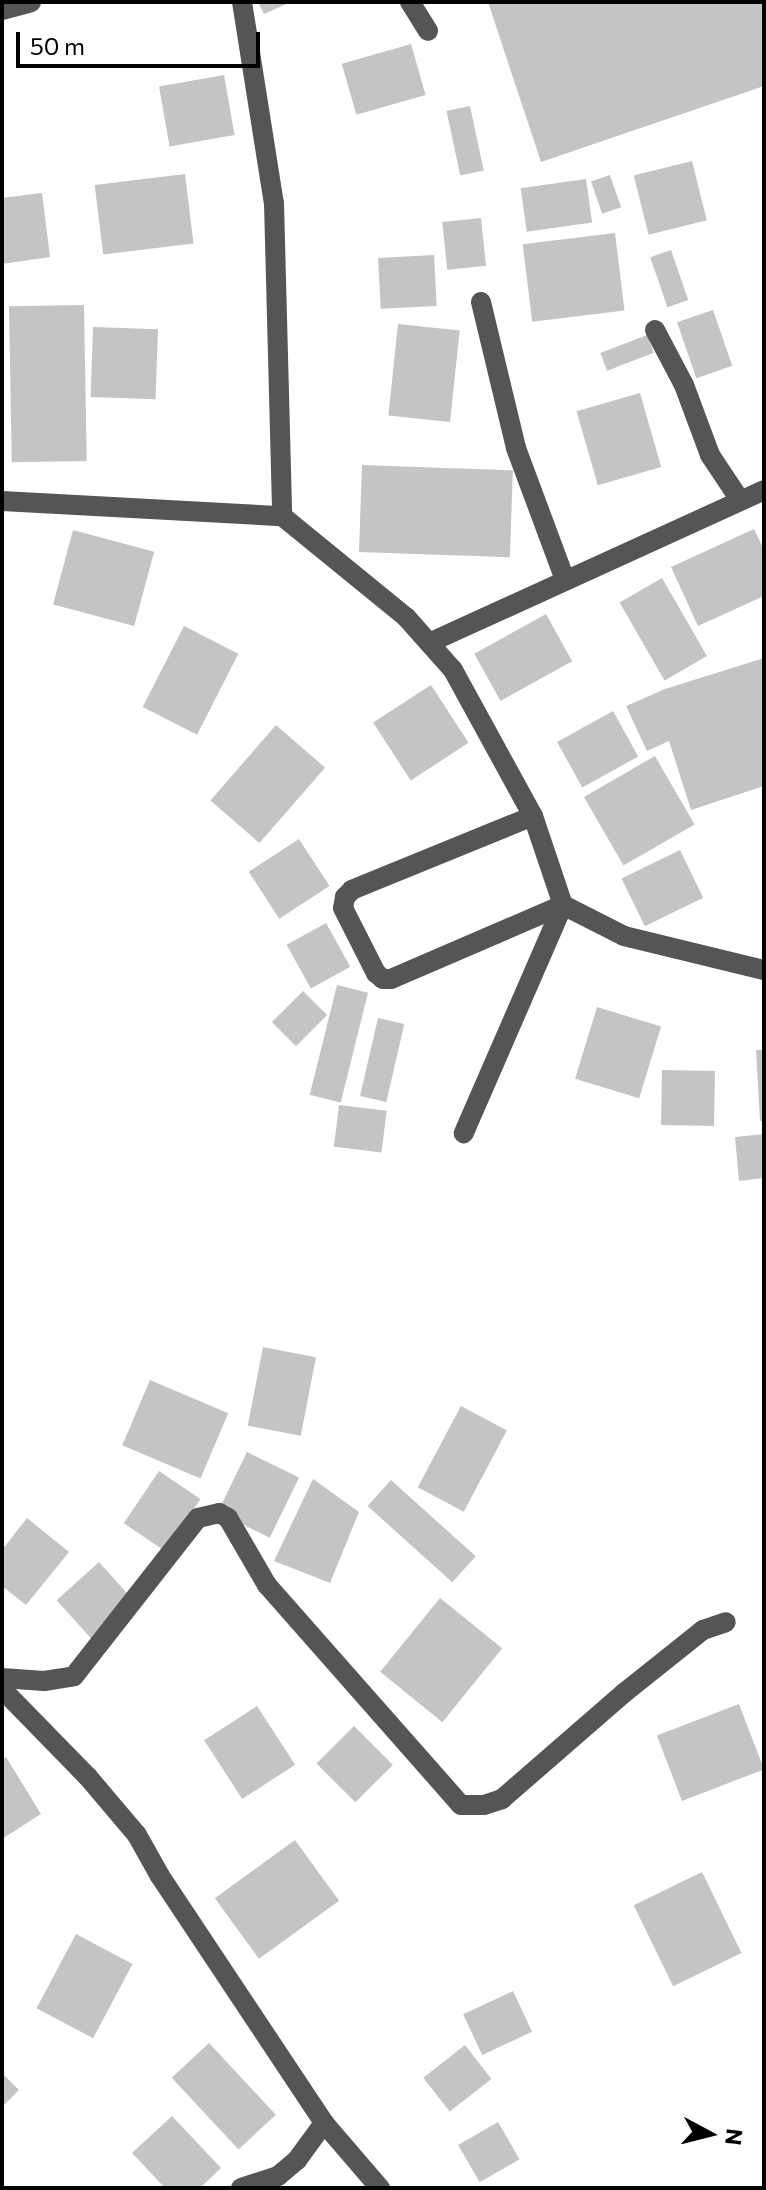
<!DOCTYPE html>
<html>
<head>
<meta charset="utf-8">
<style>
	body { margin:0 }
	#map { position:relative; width:766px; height:2190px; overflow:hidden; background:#fff; font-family:Commissioner,sans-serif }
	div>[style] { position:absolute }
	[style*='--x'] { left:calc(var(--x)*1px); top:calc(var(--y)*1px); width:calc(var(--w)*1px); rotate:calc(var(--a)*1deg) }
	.building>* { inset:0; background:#c4c4c4; transform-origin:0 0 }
	.minor>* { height:20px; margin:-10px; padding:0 10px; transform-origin:10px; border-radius:10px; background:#555 }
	span { translate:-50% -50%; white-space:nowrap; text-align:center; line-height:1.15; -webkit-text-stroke:8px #fff; paint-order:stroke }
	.frame { position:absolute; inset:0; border:4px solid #000; pointer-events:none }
	.north { position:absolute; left:670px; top:2094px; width:80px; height:80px; -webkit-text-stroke:6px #fff; paint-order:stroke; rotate:97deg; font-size:22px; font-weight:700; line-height:32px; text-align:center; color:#000 }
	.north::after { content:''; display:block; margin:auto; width:28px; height:36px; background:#000; clip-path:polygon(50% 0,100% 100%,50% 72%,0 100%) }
	.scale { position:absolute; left:16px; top:32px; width:244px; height:36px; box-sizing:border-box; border:4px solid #000; border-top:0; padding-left:10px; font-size:24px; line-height:28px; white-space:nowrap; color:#000; -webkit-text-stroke:6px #fff; paint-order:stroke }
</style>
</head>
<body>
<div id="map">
	<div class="building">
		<i style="clip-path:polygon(258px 2px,291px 2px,264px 14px)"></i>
		<i style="clip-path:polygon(488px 2px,764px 2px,764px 86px,541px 162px)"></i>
		<i style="left:411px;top:44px;width:53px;height:72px;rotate:74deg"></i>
		<i style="left:224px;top:75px;width:61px;height:66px;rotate:80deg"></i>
		<i style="left:470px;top:106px;width:66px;height:24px;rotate:78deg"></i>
		<i style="left:692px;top:161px;width:61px;height:60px;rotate:76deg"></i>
		<i style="left:185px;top:174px;width:70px;height:91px;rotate:83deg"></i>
		<i style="left:610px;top:175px;width:34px;height:20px;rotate:71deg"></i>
		<i style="left:586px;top:179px;width:44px;height:66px;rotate:82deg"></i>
		<i style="clip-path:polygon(42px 193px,50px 257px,2px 264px,2px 198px)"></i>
		<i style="left:481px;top:218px;width:48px;height:39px;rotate:84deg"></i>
		<i style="left:615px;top:233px;width:78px;height:93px;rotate:83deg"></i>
		<i style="left:671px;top:250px;width:53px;height:22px;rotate:71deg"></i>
		<i style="left:434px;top:255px;width:51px;height:56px;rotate:87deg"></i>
		<i style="left:84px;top:305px;width:156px;height:75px;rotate:89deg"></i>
		<i style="left:713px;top:310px;width:59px;height:38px;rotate:71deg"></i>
		<i style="left:398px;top:324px;width:62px;height:92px;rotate:6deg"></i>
		<i style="left:93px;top:327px;width:65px;height:70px;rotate:2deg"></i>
		<i style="left:647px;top:335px;width:19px;height:50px;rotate:69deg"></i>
		<i style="left:640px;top:393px;width:77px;height:66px;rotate:74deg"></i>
		<i style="left:362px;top:465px;width:151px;height:87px;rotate:2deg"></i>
		<i style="clip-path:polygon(754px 529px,764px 550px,764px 596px,698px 626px,671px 567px)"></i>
		<i style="left:73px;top:530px;width:84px;height:77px;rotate:15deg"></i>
		<i style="left:662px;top:578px;width:90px;height:49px;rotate:60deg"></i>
		<i style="left:546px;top:614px;width:54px;height:82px;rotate:61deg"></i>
		<i style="left:184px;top:626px;width:61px;height:91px;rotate:27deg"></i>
		<i style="clip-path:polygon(764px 658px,764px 786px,691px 810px,669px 741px,647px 751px,626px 706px,665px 689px)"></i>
		<i style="left:431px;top:685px;width:69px;height:69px;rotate:57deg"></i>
		<i style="left:613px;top:711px;width:52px;height:64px;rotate:61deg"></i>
		<i style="left:276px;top:725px;width:65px;height:100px;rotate:41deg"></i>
		<i style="left:655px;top:756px;width:79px;height:82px;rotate:60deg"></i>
		<i style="left:299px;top:839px;width:56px;height:60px;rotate:57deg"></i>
		<i style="left:680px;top:850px;width:53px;height:65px;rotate:64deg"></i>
		<i style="left:326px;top:923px;width:50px;height:45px;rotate:61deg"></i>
		<i style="left:337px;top:985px;width:32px;height:113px;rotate:14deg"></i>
		<i style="left:303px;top:991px;width:34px;height:44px;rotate:45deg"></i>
		<i style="left:597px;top:1007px;width:67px;height:75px;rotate:17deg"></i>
		<i style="left:378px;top:1018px;width:27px;height:80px;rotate:13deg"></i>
		<i style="clip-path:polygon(756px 1050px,764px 1050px,764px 1121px,760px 1121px)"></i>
		<i style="left:662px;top:1070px;width:53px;height:55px;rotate:1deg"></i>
		<i style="left:339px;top:1105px;width:48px;height:42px;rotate:7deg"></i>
		<i style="clip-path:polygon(764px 1134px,764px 1178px,739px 1181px,735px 1137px)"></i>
		<i style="left:263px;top:1347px;width:54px;height:80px;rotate:11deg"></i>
		<i style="left:150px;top:1380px;width:85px;height:71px;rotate:23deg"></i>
		<i style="left:461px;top:1406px;width:52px;height:92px;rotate:28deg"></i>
		<i style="left:247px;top:1452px;width:58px;height:67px;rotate:26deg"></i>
		<i style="left:159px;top:1471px;width:50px;height:63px;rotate:34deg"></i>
		<i style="clip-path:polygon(313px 1479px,359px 1512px,330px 1583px,274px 1561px)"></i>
		<i style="left:391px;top:1480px;width:114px;height:35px;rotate:42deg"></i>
		<i style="clip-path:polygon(27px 1518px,69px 1552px,26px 1605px,2px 1586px,2px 1550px)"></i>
		<i style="left:99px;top:1562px;width:54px;height:57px;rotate:48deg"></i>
		<i style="left:440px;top:1598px;width:80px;height:95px;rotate:39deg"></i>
		<i style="left:739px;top:1704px;width:70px;height:88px;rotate:69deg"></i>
		<i style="left:257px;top:1706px;width:70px;height:63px;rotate:57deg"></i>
		<i style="left:354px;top:1726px;width:55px;height:53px;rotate:45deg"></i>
		<i style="clip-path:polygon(6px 1757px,41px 1814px,2px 1839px,2px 1759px)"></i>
		<i style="left:295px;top:1840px;width:75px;height:99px;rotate:54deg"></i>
		<i style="left:702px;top:1872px;width:90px;height:76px;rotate:64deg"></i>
		<i style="left:76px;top:1934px;width:64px;height:84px;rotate:28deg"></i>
		<i style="left:513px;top:1991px;width:45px;height:55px;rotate:65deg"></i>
		<i style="left:209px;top:2043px;width:98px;height:51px;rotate:47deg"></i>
		<i style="left:465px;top:2045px;width:43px;height:53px;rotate:52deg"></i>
		<i style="clip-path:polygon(2px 2073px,19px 2090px,2px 2107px)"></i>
		<i style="clip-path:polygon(172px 2116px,221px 2168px,200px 2188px,165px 2188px,132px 2153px)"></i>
		<i style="left:498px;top:2122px;width:43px;height:46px;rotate:60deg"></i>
	</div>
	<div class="minor">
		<i style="--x:242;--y:2;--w:204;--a:81"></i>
		<i style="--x:274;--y:203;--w:313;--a:88.5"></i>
		<i style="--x:410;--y:2;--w:34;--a:58"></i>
		<i style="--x:2;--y:10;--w:30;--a:-15"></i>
		<i style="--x:481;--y:302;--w:150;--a:76.5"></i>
		<i style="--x:516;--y:448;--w:141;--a:69.6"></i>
		<i style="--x:655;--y:330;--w:62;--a:62.2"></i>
		<i style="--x:684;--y:385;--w:75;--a:69.6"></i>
		<i style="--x:710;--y:455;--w:54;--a:56.3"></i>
		<i style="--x:2;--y:501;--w:280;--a:3.1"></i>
		<i style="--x:282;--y:516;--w:160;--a:39.2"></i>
		<i style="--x:406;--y:617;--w:71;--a:48.4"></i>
		<i style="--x:453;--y:670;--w:166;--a:61.3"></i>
		<i style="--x:533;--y:816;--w:94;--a:71.4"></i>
		<i style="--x:563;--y:905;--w:249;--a:113.5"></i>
		<i style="--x:431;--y:642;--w:366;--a:-24.5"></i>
		<i style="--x:533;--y:816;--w:196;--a:157.8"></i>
		<i style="--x:352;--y:890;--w:10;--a:135"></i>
		<i style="--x:345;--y:897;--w:11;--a:100"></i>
		<i style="--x:343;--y:908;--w:73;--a:63.1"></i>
		<i style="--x:376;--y:973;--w:9;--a:41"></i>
		<i style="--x:383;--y:979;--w:8;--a:0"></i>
		<i style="--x:391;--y:979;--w:187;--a:-23.3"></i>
		<i style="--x:563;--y:905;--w:68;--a:26.9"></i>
		<i style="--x:624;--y:936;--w:144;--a:13.7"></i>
		<i style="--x:2;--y:1678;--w:42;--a:4.1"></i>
		<i style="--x:44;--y:1681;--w:30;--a:-9"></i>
		<i style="--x:74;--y:1676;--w:201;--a:-51.9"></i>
		<i style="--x:198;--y:1518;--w:22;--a:-13"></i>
		<i style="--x:219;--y:1513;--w:10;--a:29"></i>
		<i style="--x:228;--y:1518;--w:78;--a:59.8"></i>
		<i style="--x:267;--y:1585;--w:293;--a:48.6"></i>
		<i style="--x:461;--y:1805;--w:23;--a:0"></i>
		<i style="--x:484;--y:1805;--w:19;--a:-18"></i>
		<i style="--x:502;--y:1799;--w:162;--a:-41"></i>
		<i style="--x:624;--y:1693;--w:101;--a:-38.6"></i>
		<i style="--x:703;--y:1630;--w:24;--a:-19"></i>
		<i style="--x:2;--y:1689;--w:123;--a:45.7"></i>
		<i style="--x:88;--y:1777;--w:76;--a:49.8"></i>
		<i style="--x:137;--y:1835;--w:47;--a:60.7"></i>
		<i style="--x:160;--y:1876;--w:296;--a:56.4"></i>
		<i style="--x:324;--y:2123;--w:86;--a:49.3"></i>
		<i style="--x:241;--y:2188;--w:39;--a:-18"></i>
		<i style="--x:278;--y:2176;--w:25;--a:-40"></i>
		<i style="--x:297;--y:2160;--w:46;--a:-53.9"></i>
	</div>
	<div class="frame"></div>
	<div class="north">N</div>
	<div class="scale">50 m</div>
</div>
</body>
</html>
